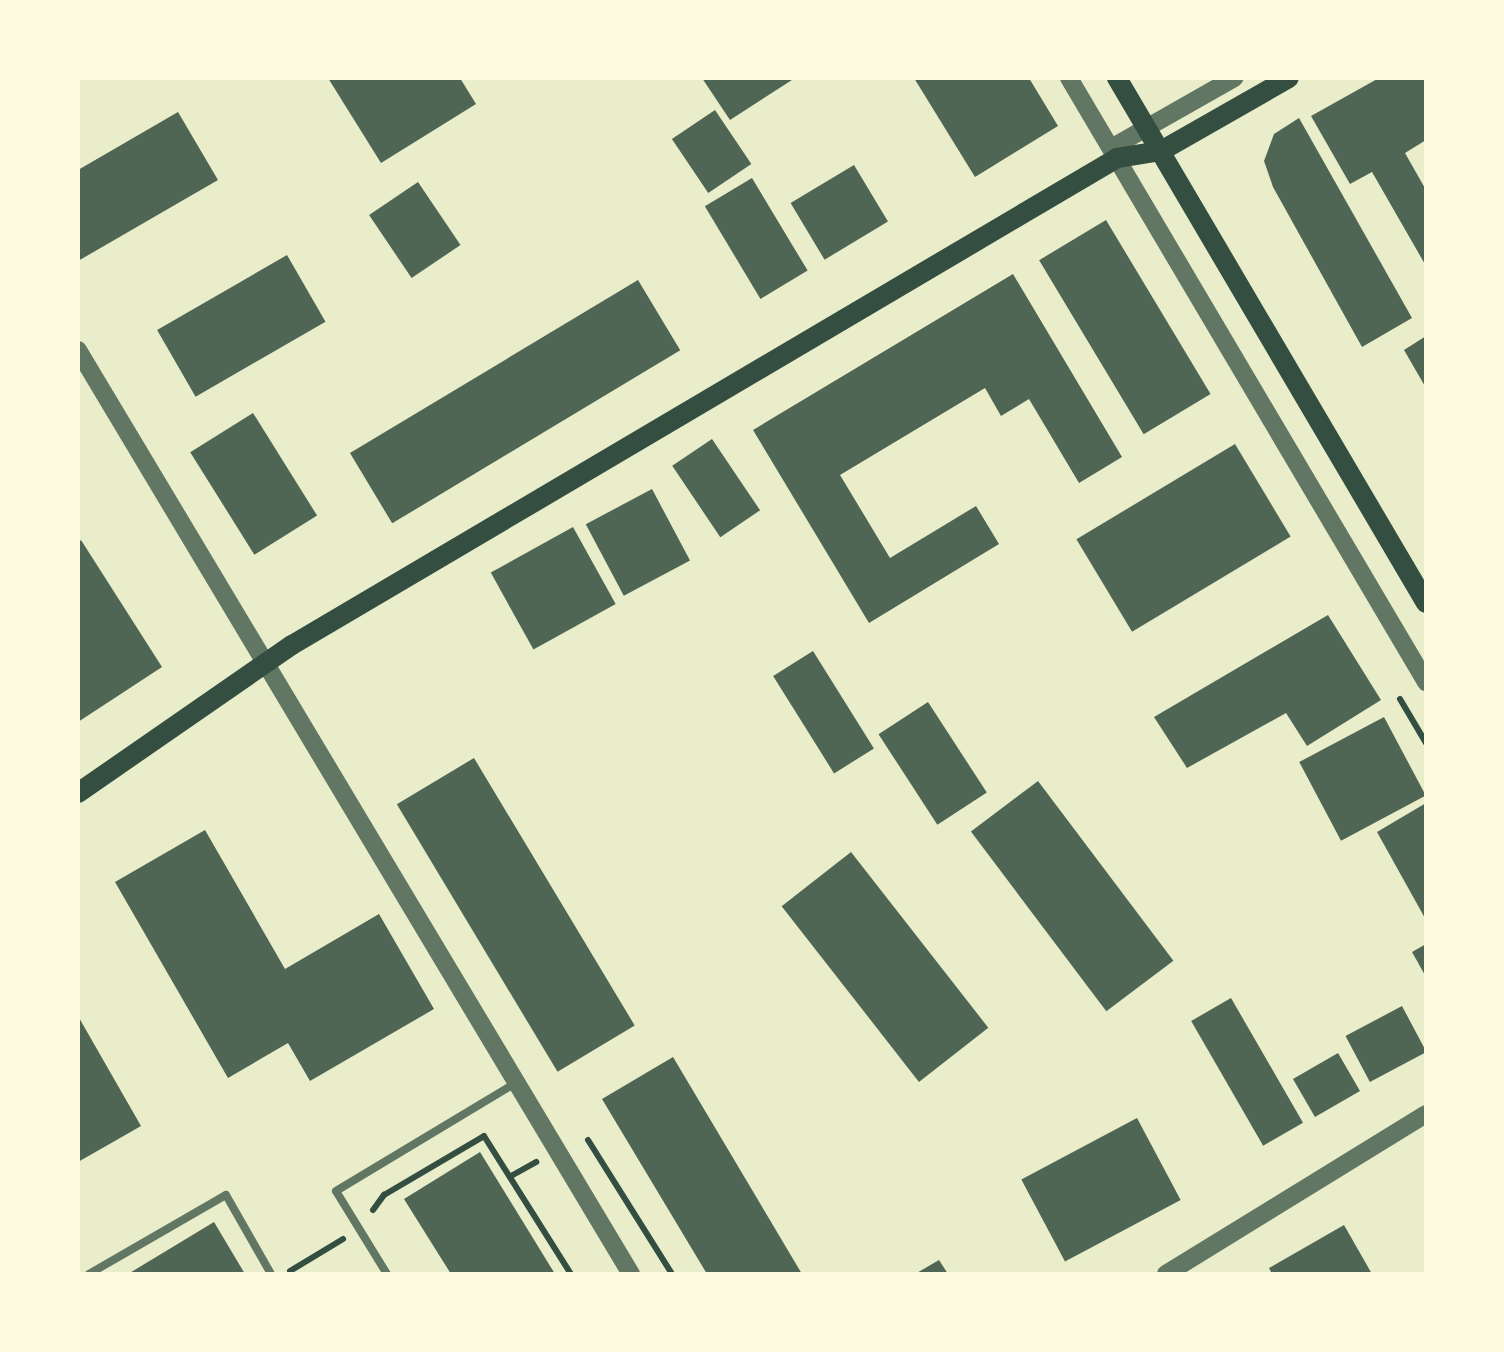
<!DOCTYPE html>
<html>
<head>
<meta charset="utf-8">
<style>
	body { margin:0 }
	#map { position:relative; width:1504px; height:1352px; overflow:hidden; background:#e9edc9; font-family:Helvetica,sans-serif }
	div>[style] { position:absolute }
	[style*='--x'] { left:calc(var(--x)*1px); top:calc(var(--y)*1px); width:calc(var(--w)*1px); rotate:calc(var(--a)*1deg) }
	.building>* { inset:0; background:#4f6655; transform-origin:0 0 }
	.path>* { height:6px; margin:-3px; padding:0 3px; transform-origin:3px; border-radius:3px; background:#344e41 }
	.service>* { height:8px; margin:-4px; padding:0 4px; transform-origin:4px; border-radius:4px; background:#617663 }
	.tertiary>* { height:18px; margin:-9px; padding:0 9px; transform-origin:9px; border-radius:9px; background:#617663 }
	.secondary>* { height:20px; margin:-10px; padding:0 10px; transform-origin:10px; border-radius:10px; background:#344e41 }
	span { translate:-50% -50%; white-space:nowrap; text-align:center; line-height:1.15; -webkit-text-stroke:9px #fefae0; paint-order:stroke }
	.frame { position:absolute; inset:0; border:80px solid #fefae0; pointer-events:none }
</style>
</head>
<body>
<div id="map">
	<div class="building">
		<i style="clip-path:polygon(328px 78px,460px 78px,476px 104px,381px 163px)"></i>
		<i style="clip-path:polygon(702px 78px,795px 78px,730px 120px)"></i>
		<i style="clip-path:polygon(914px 78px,1029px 78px,1058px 126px,975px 177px)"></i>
		<i style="clip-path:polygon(1379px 78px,1426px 78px,1426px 140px,1405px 153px,1426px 190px,1426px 266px,1372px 172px,1350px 184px,1311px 116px)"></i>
		<i style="left:715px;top:110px;width:65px;height:52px;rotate:56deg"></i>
		<i style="clip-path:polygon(178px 112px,218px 180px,78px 261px,78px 170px)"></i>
		<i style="clip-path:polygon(1299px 118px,1412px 318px,1362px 347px,1273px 187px,1264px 161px,1274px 134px)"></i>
		<i style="left:854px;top:165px;width:66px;height:74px;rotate:59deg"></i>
		<i style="left:752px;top:178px;width:108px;height:55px;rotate:59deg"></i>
		<i style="left:418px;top:182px;width:76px;height:59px;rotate:56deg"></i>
		<i style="left:1106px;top:220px;width:203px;height:78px;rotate:59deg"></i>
		<i style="left:287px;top:255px;width:77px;height:150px;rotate:60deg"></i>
		<i style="clip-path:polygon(1013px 274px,1122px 457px,1079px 483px,1029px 399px,1001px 416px,985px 388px,840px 475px,890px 558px,976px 506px,999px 544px,869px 623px,753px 430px)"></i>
		<i style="left:638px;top:280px;width:82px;height:336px;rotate:59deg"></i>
		<i style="clip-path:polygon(1426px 336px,1426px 388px,1404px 350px)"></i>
		<i style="left:253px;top:413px;width:121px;height:74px;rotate:58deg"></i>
		<i style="left:712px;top:439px;width:86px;height:48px;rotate:56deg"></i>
		<i style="left:1235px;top:444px;width:108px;height:185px;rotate:59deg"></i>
		<i style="left:652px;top:489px;width:81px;height:75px;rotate:62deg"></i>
		<i style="left:573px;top:527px;width:88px;height:94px;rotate:61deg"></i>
		<i style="clip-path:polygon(81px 540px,162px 667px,78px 722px,78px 543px)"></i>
		<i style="clip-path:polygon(1328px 615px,1381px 700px,1307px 746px,1286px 713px,1187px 768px,1154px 717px)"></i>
		<i style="left:813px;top:651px;width:115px;height:47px;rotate:58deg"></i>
		<i style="left:928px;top:702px;width:108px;height:59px;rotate:57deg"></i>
		<i style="left:1384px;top:717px;width:89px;height:96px;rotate:62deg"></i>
		<i style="left:474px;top:758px;width:312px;height:90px;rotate:59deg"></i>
		<i style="left:1038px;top:781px;width:225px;height:84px;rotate:53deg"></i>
		<i style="clip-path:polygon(1426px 803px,1426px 920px,1377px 832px)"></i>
		<i style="clip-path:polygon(205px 830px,285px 969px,379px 914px,434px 1009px,310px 1081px,288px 1043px,228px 1078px,115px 882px)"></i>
		<i style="left:851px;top:852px;width:223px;height:88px;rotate:52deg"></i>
		<i style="clip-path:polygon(1426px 944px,1426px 977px,1412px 952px)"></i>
		<i style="left:1231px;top:998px;width:144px;height:46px;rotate:60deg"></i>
		<i style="left:1402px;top:1006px;width:52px;height:64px;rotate:62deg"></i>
		<i style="clip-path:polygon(78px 1016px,141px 1126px,78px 1162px)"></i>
		<i style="left:1338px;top:1053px;width:44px;height:52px;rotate:60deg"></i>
		<i style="clip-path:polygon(673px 1057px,802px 1274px,707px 1274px,602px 1099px)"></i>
		<i style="left:1137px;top:1118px;width:93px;height:131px;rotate:62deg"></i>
		<i style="clip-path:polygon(480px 1152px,555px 1274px,451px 1274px,404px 1199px)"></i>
		<i style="clip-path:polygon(214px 1222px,245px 1274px,128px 1274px)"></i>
		<i style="clip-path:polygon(1344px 1225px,1372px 1274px,1272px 1274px,1269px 1268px)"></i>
		<i style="clip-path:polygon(939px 1260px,948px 1274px,915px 1274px)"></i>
	</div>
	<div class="path">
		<i style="--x:1400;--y:699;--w:51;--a:59.4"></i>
		<i style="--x:588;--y:1140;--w:158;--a:57.9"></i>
		<i style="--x:511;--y:1176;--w:29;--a:-29"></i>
		<i style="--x:373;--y:1210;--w:19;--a:-54"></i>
		<i style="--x:384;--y:1195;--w:116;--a:-30.5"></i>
		<i style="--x:484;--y:1136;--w:163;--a:57.8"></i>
		<i style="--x:290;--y:1271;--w:62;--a:-31.1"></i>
	</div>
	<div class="service">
		<i style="--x:89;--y:1274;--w:158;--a:-30"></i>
		<i style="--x:226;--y:1195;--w:91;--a:60.3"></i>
		<i style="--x:387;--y:1274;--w:97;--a:-121.6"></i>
		<i style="--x:336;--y:1191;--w:208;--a:-31"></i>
	</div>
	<div class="tertiary">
		<i style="--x:1069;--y:78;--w:702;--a:59.41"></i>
		<i style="--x:1111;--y:148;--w:142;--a:-29.6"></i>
		<i style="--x:78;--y:350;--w:1077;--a:59.1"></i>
		<i style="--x:1166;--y:1274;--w:305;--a:-31.6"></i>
	</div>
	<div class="secondary">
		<i style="--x:1117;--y:78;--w:609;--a:59.52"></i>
		<i style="--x:78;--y:793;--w:260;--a:-34.7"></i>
		<i style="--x:292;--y:645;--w:958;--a:-30.55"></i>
		<i style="--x:1117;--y:158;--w:45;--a:-9"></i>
		<i style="--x:1161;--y:151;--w:147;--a:-29.7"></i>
	</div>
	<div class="frame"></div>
</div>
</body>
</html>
